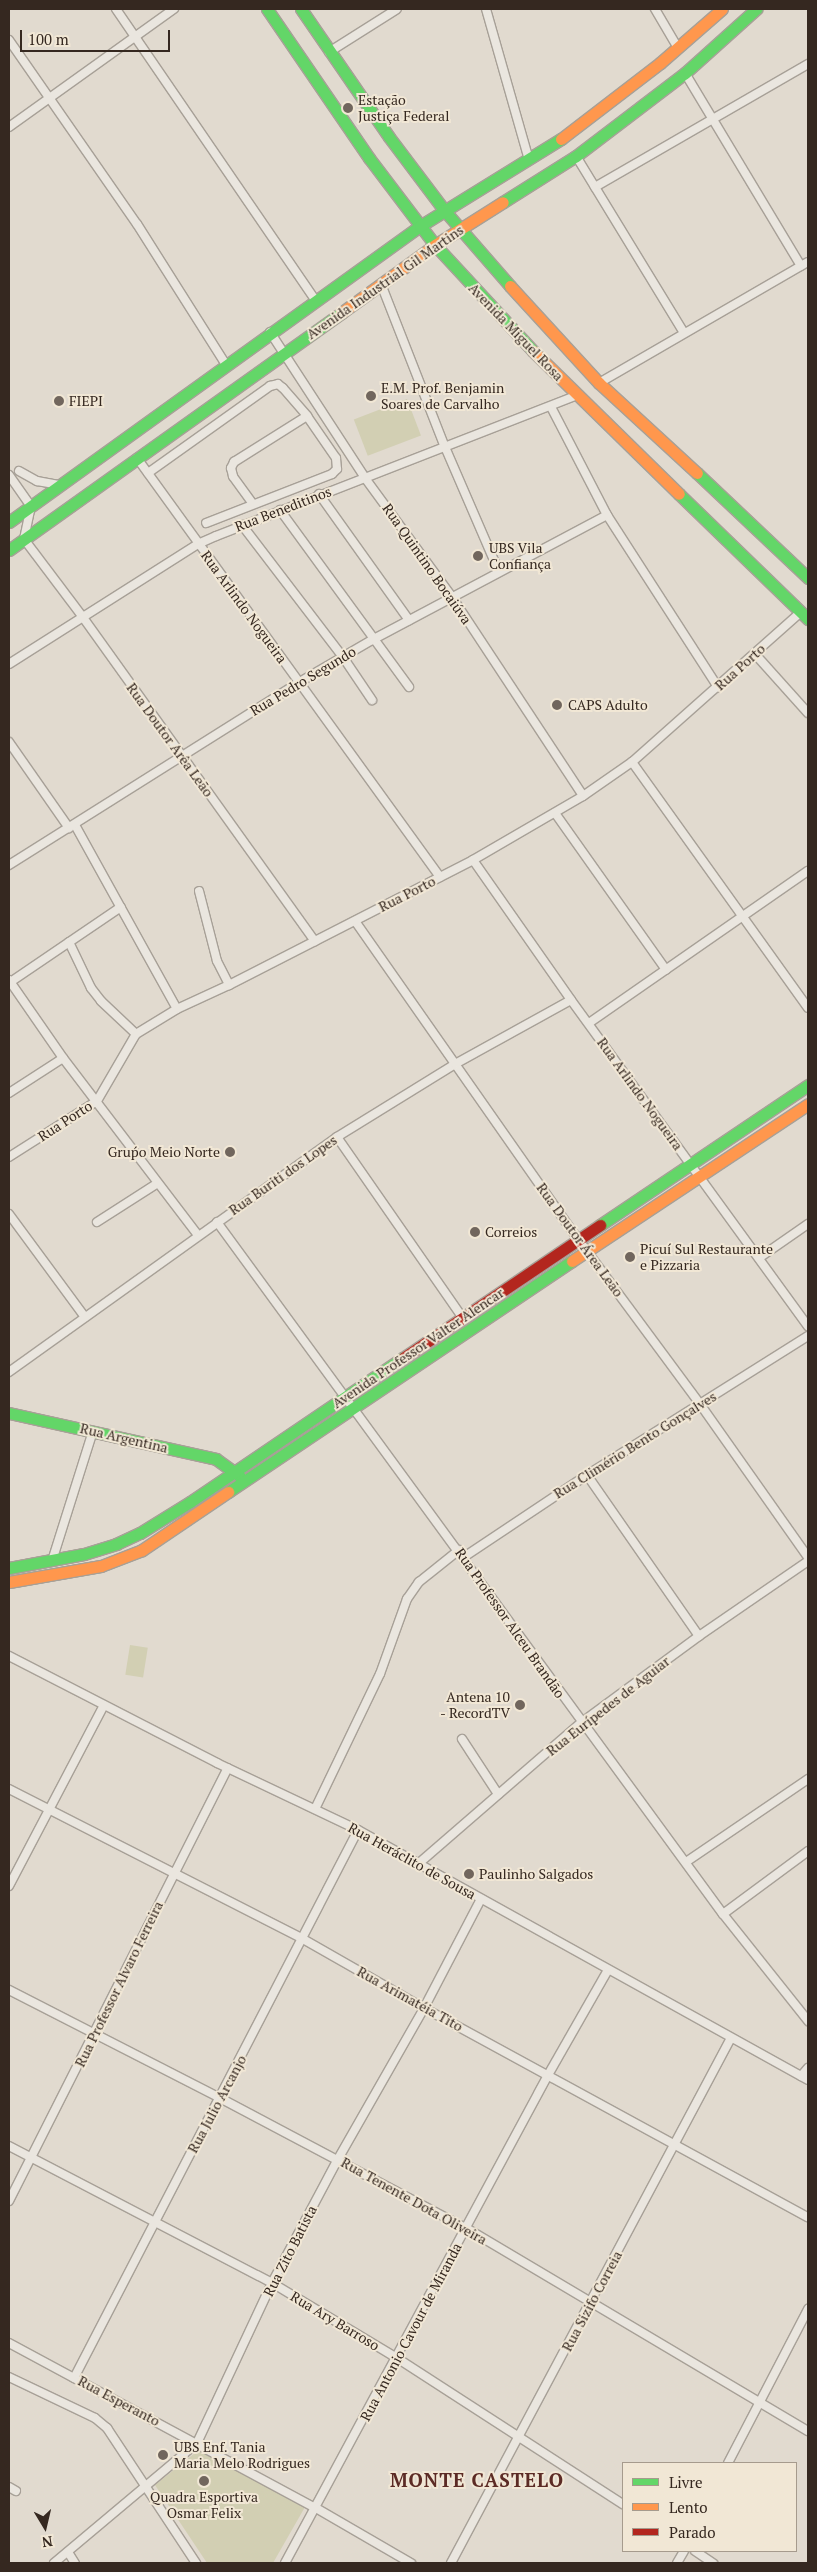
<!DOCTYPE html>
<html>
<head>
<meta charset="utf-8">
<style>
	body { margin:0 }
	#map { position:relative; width:817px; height:2572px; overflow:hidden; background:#e1dacf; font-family:"PT Serif",serif }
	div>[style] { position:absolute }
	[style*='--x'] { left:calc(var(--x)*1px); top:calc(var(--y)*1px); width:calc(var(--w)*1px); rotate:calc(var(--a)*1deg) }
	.green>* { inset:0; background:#d2cfb3; transform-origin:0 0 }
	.roads { filter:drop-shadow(1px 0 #a7a097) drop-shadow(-1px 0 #a7a097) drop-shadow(0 1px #a7a097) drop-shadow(0 -1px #a7a097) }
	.street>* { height:8px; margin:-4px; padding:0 4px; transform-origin:4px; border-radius:4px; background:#eae6df }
	.fast>* { height:11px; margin:-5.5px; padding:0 5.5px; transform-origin:5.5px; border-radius:5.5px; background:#63d668 }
	.slow>* { height:11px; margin:-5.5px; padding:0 5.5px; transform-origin:5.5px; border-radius:5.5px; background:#ff974d }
	.jam>* { height:11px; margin:-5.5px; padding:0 5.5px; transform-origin:5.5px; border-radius:5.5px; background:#b3261e }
	.dots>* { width:14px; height:14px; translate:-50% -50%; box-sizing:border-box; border:2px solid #f1e7d5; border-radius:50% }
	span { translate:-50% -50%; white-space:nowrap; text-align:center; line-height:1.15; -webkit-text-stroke:4px #f1e7d5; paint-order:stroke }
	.poi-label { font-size:14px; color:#352820 }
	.left { translate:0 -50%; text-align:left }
	.right { translate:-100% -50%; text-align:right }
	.street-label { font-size:14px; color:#352820 }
	.district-label { font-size:19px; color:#5c2b25; font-weight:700; letter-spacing:1px }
	.frame { position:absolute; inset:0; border:10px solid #352820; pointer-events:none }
	.legend { position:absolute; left:622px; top:2462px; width:175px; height:90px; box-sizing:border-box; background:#f1e7d5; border:1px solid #a69b8d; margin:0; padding:6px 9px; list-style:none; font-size:15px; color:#352820 }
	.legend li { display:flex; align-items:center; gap:10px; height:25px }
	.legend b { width:25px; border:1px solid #a69b8d }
	.north { position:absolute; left:20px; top:2502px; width:50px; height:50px; -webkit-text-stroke:4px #f1e7d5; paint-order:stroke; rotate:171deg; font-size:14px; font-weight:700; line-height:20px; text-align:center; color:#352820 }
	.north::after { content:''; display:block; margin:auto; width:18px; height:22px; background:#352820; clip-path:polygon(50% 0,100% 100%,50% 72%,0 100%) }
	.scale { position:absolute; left:20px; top:30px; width:150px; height:22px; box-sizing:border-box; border:2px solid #352820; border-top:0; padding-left:6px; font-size:15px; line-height:18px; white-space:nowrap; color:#352820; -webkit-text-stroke:4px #f1e7d5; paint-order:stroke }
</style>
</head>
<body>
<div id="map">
	<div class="green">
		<i style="left:407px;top:399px;width:39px;height:57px;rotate:69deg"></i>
		<i style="left:130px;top:1645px;width:18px;height:30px;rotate:9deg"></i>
		<i style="clip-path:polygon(200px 2449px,305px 2507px,273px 2563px,207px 2563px,155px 2485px)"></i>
	</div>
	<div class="roads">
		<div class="street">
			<i style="--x:116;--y:9;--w:353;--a:55.6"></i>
			<i style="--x:486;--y:9;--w:157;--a:74.1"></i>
			<i style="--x:655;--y:9;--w:45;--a:59.5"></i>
			<i style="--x:9;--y:40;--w:224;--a:55.2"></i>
			<i style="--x:137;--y:224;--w:167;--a:57.7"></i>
			<i style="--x:329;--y:52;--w:80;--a:-32.3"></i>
			<i style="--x:685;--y:73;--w:225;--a:59"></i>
			<i style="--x:9;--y:127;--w:203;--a:-35.6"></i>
			<i style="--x:576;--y:156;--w:207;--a:58.6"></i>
			<i style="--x:595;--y:187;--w:246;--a:-30"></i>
			<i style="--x:381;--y:284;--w:175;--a:68.6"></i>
			<i style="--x:445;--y:447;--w:136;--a:66.6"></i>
			<i style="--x:270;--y:332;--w:174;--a:56.9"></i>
			<i style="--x:365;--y:478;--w:147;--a:53.8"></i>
			<i style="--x:452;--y:597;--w:238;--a:56.6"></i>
			<i style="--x:599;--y:383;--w:241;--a:-30.1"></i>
			<i style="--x:551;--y:407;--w:122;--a:62.6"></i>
			<i style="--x:607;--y:515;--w:205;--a:57.2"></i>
			<i style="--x:137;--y:458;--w:517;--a:54.13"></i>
			<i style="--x:19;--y:471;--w:21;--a:29"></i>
			<i style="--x:37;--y:481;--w:22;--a:10"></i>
			<i style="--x:148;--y:473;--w:150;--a:-35.5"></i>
			<i style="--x:270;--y:386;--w:8;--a:-14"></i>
			<i style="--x:278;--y:384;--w:6;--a:39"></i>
			<i style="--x:283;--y:388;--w:37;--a:49"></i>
			<i style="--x:307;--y:416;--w:51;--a:55.4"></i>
			<i style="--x:336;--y:458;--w:11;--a:85"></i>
			<i style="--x:337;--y:469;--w:7;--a:135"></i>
			<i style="--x:332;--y:474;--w:135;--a:158.7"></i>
			<i style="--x:9;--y:475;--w:38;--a:55"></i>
			<i style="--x:31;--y:506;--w:34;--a:102"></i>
			<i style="--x:24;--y:539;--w:96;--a:53"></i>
			<i style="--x:82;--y:616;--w:400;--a:54.4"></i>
			<i style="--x:319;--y:494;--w:155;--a:54.5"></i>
			<i style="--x:253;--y:504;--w:34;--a:-126"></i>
			<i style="--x:233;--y:476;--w:8;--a:-104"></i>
			<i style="--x:231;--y:468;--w:7;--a:-63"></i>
			<i style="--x:234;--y:462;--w:86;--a:-32.2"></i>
			<i style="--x:280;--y:510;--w:219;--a:53.9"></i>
			<i style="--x:242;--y:525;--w:166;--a:52.6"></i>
			<i style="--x:343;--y:657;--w:52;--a:56"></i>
			<i style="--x:755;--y:654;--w:79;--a:48.1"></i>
			<i style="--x:9;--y:664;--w:224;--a:-32.4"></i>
			<i style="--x:198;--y:544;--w:20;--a:-24"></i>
			<i style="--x:216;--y:536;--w:388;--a:-21.3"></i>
			<i style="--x:9;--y:742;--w:105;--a:55.1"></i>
			<i style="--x:632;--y:762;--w:302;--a:54.4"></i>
			<i style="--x:555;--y:813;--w:192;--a:54.7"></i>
			<i style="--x:75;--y:825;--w:210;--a:61"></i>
			<i style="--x:473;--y:860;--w:171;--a:55"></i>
			<i style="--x:571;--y:1000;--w:403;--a:54"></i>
			<i style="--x:9;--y:865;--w:342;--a:-32.2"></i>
			<i style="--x:298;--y:683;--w:86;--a:-30.2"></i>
			<i style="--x:372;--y:640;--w:266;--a:-28"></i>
			<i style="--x:199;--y:891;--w:72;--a:75.6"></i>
			<i style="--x:217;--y:961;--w:27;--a:63"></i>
			<i style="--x:355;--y:921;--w:388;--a:55"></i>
			<i style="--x:578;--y:1239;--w:205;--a:53.5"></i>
			<i style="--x:700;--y:1404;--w:187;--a:54.8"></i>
			<i style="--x:69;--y:942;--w:51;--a:64.4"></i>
			<i style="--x:91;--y:988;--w:16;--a:52"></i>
			<i style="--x:101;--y:1001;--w:48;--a:43.3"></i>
			<i style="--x:9;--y:980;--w:95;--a:55.3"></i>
			<i style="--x:63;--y:1058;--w:223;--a:52.7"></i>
			<i style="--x:9;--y:983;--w:135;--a:-34.2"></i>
			<i style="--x:589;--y:1023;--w:267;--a:-34.8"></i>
			<i style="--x:9;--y:1093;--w:64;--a:-32.9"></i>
			<i style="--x:337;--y:1137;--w:221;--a:55.2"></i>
			<i style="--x:9;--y:1157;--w:104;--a:-32.5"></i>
			<i style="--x:97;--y:1101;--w:78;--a:-59.8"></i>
			<i style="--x:136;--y:1034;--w:48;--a:-31.4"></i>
			<i style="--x:177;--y:1009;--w:57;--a:-24.8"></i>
			<i style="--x:229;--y:985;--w:274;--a:-27.1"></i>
			<i style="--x:473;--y:860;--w:127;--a:-30.2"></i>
			<i style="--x:583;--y:796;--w:60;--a:-34.8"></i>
			<i style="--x:632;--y:762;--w:226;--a:-41.6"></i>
			<i style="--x:9;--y:1214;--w:128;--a:53.6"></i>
			<i style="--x:97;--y:1222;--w:72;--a:-32.6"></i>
			<i style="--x:217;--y:1222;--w:857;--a:53.83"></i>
			<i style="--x:723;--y:1914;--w:137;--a:51.5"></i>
			<i style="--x:759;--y:1258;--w:60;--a:-34.8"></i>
			<i style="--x:9;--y:1372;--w:403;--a:-35.6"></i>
			<i style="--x:337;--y:1137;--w:139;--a:-31.7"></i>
			<i style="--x:455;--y:1064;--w:132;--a:-28.9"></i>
			<i style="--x:587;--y:1475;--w:196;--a:55.2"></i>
			<i style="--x:464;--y:1557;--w:148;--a:-33.7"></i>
			<i style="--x:587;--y:1475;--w:261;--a:-32.2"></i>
			<i style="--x:52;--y:1561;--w:136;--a:-72.5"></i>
			<i style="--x:9;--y:1656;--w:234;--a:27.2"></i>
			<i style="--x:217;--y:1763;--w:156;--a:25.4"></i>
			<i style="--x:358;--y:1830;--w:515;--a:29.05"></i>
			<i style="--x:462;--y:1739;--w:66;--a:56.8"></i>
			<i style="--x:9;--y:1789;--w:330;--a:27"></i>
			<i style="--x:303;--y:1939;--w:139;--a:29.7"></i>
			<i style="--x:424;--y:2008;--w:437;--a:28.6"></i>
			<i style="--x:315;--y:1809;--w:150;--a:-64.3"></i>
			<i style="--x:380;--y:1674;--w:80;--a:-70.2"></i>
			<i style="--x:407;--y:1599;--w:21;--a:-55"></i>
			<i style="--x:419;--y:1582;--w:51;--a:-38.7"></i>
			<i style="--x:686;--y:1862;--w:148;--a:-34.2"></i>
			<i style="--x:418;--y:1864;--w:217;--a:-40.9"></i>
			<i style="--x:582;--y:1722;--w:145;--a:-36.3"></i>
			<i style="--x:699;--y:1636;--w:132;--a:-34.5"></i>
			<i style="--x:9;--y:1886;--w:204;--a:-62.3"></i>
			<i style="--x:723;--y:1914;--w:106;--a:-36.5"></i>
			<i style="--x:9;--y:1990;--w:237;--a:27.1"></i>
			<i style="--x:220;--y:2098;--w:278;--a:27.9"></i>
			<i style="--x:466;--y:2228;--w:398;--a:30.7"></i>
			<i style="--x:801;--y:2076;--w:11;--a:-49"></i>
			<i style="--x:9;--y:2146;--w:297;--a:27.5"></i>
			<i style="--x:272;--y:2283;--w:146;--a:31"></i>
			<i style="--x:397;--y:2358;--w:269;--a:32.9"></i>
			<i style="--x:9;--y:2201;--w:485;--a:-63.2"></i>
			<i style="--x:9;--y:2343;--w:349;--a:28.3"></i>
			<i style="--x:316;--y:2508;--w:110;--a:30.1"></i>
			<i style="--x:9;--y:2377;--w:95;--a:25.5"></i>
			<i style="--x:95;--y:2418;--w:16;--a:40"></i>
			<i style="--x:107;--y:2428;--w:162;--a:56.6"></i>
			<i style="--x:74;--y:2378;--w:617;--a:-62.6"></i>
			<i style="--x:728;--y:2463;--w:174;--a:-62.5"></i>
			<i style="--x:9;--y:2487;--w:8;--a:30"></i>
			<i style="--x:695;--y:2551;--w:22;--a:34"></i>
			<i style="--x:68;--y:2552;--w:13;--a:58"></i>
			<i style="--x:54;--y:2563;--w:187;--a:-40"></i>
			<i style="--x:197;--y:2443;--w:177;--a:-64.9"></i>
			<i style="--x:272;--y:2283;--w:140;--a:-62"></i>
			<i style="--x:338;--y:2159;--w:174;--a:-60.3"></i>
			<i style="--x:424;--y:2008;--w:123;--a:-62.4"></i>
			<i style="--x:285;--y:2563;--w:554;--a:-61.68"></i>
			<i style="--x:548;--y:2075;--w:121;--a:-60.3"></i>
			<i style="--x:451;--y:2563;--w:595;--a:-61.93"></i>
			<i style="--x:677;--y:2563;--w:14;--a:-60"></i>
		</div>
		<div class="fast">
			<i style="--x:267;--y:9;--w:181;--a:55.6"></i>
			<i style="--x:369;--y:158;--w:109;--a:52.8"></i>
			<i style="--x:435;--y:245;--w:144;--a:47.2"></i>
			<i style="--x:301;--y:9;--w:155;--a:55.5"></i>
			<i style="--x:389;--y:137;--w:91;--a:53"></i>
			<i style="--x:444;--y:210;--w:101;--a:49"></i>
			<i style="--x:503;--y:202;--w:86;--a:-32.2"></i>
			<i style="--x:576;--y:156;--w:137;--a:-37.3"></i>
			<i style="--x:685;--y:73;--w:96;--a:-42"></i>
			<i style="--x:697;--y:473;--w:153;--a:43.4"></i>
			<i style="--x:679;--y:494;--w:180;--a:44.1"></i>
			<i style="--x:9;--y:522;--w:506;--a:-35.76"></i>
			<i style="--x:420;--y:226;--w:166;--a:-31.7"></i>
			<i style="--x:9;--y:550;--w:408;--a:-35.5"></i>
			<i style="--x:600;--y:1225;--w:251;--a:-33.9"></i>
			<i style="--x:9;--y:1413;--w:212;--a:12.5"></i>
			<i style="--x:216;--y:1459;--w:29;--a:36"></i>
			<i style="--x:228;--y:1492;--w:414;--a:-33.9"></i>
			<i style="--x:9;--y:1568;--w:76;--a:-10.6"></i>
			<i style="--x:84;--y:1554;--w:34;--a:-17"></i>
			<i style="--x:116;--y:1544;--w:26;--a:-25"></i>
			<i style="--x:140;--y:1533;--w:59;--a:-31.8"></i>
			<i style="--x:190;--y:1502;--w:257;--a:-34.1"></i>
		</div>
		<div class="slow">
			<i style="--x:561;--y:139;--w:125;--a:-37.5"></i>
			<i style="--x:660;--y:63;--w:82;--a:-41.1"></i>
			<i style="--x:510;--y:286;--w:132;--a:47.5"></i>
			<i style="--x:599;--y:383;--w:133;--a:42.6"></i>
			<i style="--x:341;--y:313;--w:116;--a:-35.9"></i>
			<i style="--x:435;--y:245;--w:80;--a:-32.3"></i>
			<i style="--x:533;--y:351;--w:204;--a:44.4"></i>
			<i style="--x:572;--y:1261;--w:283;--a:-33.6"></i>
			<i style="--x:9;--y:1582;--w:93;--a:-9.9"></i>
			<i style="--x:101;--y:1566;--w:44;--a:-21.3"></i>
			<i style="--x:142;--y:1550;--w:104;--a:-34"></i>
		</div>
		<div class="jam">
			<i style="--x:403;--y:1358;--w:238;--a:-34"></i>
		</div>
	</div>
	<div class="dots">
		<i style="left:348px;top:108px;background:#71665d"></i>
		<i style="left:371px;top:396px;background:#71665d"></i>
		<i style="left:59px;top:401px;background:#71665d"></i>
		<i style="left:478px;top:556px;background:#71665d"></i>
		<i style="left:557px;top:705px;background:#71665d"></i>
		<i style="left:230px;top:1152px;background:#71665d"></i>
		<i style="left:475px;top:1232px;background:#71665d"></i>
		<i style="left:630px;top:1257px;background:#71665d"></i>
		<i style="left:520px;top:1705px;background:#71665d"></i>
		<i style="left:469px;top:1874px;background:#71665d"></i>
		<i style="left:163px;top:2455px;background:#71665d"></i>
		<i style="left:204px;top:2481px;background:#71665d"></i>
	</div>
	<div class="poi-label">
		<span class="left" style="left:358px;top:108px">Estação<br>Justiça Federal</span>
		<span class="left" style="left:381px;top:396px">E.M. Prof. Benjamin<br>Soares de Carvalho</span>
		<span class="left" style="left:69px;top:401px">FIEPI</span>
		<span class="left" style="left:489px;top:556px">UBS Vila<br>Confiança</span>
		<span class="left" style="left:568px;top:705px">CAPS Adulto</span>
		<span class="right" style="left:220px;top:1152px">Gruṕo Meio Norte</span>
		<span class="left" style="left:485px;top:1232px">Correios</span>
		<span class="left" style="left:640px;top:1257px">Picuí Sul Restaurante<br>e Pizzaria</span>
		<span class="right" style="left:510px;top:1705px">Antena 10<br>- RecordTV</span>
		<span class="left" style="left:479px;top:1874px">Paulinho Salgados</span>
		<span class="left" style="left:174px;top:2455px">UBS Enf. Tania<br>Maria Melo Rodrigues</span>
		<span style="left:204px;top:2505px">Quadra Esportiva<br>Osmar Felix</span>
	</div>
	<div class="street-label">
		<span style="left:385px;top:282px;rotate:-35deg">Avenida Industrial Gil Martins</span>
		<span style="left:516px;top:332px;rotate:46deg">Avenida Miguel Rosa</span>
		<span style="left:283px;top:509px;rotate:-21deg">Rua Beneditinos</span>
		<span style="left:427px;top:564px;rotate:55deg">Rua Quintino Bocaiúva</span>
		<span style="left:244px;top:607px;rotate:54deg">Rua Arlindo Nogueira</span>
		<span style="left:740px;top:667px;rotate:-42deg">Rua Porto</span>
		<span style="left:303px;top:681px;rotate:-31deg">Rua Pedro Segundo</span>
		<span style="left:170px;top:740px;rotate:54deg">Rua Doutor Arêa Leão</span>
		<span style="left:407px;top:894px;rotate:-27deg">Rua Porto</span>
		<span style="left:640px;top:1094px;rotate:54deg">Rua Arlindo Nogueira</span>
		<span style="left:65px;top:1121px;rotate:-33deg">Rua Porto</span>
		<span style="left:283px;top:1175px;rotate:-35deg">Rua Buriti dos Lopes</span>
		<span style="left:580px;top:1240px;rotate:54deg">Rua Doutor Área Leão</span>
		<span style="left:418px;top:1348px;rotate:-34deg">Avenida Professor Valter Alencar</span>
		<span style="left:124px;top:1438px;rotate:13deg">Rua Argentina</span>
		<span style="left:635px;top:1445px;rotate:-32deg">Rua Climério Bento Gonçalves</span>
		<span style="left:510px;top:1623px;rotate:55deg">Rua Professor Alceu Brandão</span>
		<span style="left:608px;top:1706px;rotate:-38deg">Rua Eurípedes de Aguiar</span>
		<span style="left:412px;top:1861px;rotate:29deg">Rua Heráclito de Sousa</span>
		<span style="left:119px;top:1984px;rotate:-64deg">Rua Professor Alvaro Ferreira</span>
		<span style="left:410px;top:1999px;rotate:29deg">Rua Arimatéia Tito</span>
		<span style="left:217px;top:2104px;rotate:-62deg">Rua Julio Arcanjo</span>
		<span style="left:414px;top:2201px;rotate:29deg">Rua Tenente Dota Oliveira</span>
		<span style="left:290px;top:2251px;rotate:-63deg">Rua Zito Batista</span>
		<span style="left:592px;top:2301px;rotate:-62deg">Rua Sizifo Correia</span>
		<span style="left:335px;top:2321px;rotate:31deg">Rua Ary Barroso</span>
		<span style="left:411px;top:2332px;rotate:-62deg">Rua Antonio Cavour de Miranda</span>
		<span style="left:119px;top:2401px;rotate:28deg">Rua Esperanto</span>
	</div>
	<div class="district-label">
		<span style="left:477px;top:2480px">MONTE CASTELO</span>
	</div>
	<div class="frame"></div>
	<ul class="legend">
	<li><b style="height:6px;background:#63d668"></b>Livre</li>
	<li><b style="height:6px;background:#ff974d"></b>Lento</li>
	<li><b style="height:6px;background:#b3261e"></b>Parado</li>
	</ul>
	<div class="north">N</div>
	<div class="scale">100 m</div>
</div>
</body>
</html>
